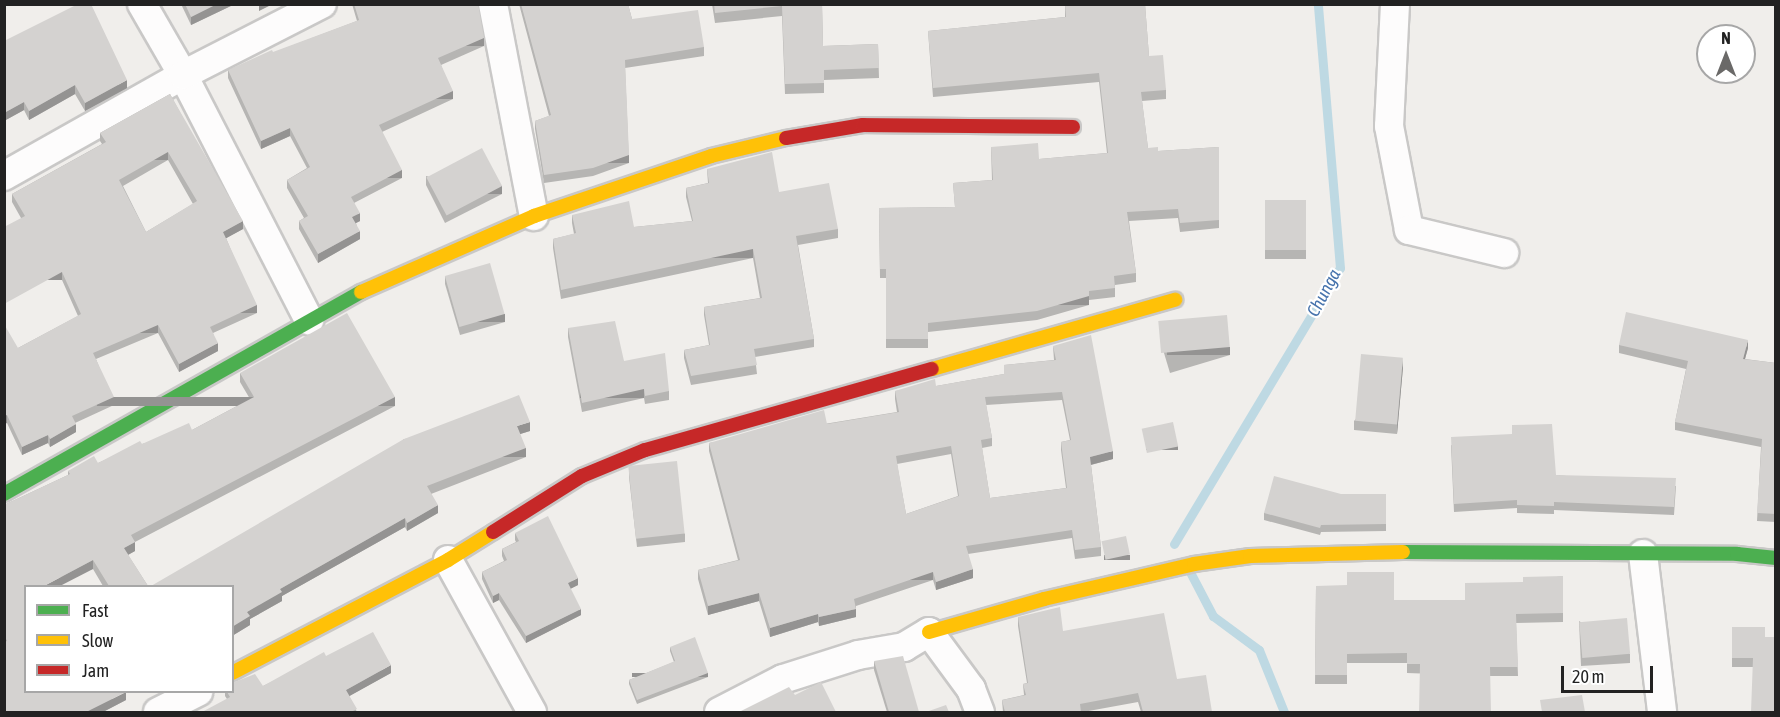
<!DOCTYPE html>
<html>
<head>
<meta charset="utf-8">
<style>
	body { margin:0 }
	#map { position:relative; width:1780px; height:717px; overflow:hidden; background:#f0eeeb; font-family:"Asap Condensed",sans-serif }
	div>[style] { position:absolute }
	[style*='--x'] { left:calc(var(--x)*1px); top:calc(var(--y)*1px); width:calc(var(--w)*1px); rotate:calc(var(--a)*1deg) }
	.stream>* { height:9px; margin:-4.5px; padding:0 4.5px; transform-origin:4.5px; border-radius:4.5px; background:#bed9e3 }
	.roads { filter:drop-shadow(2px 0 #c9c8c7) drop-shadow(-2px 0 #c9c8c7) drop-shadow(0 2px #c9c8c7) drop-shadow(0 -2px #c9c8c7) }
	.street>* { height:28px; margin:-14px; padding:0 14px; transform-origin:14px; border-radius:14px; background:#fdfcfc }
	.fast>* { height:14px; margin:-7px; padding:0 7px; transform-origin:7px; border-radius:7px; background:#4caf50 }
	.slow>* { height:14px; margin:-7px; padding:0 7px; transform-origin:7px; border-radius:7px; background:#ffc107 }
	.jam>* { height:14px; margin:-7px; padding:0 7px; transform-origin:7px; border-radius:7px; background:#c62828 }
	.wall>* { inset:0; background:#b6b5b3; transform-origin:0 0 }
	.shaded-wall>* { inset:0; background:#949392; transform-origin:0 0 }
	.building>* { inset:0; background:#d4d2d0; transform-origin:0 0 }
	span { translate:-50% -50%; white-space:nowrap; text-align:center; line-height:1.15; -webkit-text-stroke:4.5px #fff; paint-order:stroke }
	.water-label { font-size:18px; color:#4874ad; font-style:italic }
	.frame { position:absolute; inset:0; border:6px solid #222; pointer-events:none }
	.legend { position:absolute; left:24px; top:585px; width:210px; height:108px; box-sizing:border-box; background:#fff; border:2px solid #a7a7a7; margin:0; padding:8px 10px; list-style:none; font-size:18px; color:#222 }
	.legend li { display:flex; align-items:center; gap:12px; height:30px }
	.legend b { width:30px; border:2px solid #a7a7a7 }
	.north { position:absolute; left:1696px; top:24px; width:60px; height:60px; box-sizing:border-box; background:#fff; border:2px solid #a7a7a7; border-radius:50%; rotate:0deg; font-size:16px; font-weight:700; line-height:24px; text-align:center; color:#222 }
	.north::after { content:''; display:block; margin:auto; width:21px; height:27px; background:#6a6968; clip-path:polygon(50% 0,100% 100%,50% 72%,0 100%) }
	.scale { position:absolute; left:1561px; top:666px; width:92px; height:27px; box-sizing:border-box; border:3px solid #222; border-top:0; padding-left:8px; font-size:18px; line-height:21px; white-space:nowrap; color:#222; -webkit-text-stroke:4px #fff; paint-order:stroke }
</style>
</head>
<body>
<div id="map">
	<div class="stream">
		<i style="--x:1174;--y:544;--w:322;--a:-59"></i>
		<i style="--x:1340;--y:268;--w:265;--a:-94.8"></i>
		<i style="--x:1190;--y:572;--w:50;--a:62.4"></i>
		<i style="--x:1213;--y:616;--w:57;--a:36.5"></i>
		<i style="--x:1259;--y:650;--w:67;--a:68"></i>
	</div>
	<div class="roads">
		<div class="street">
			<i style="--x:142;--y:4;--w:82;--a:60"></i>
			<i style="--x:183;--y:75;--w:276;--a:62.8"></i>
			<i style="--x:493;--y:4;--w:216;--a:79.1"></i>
			<i style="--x:1395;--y:4;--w:122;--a:92.8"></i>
			<i style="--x:1389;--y:126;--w:106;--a:79.1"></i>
			<i style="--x:1409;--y:230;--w:98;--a:13.6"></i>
			<i style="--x:4;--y:176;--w:206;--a:-29.4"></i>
			<i style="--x:183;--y:75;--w:156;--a:-27.1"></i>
			<i style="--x:1643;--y:554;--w:159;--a:83.1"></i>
			<i style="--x:448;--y:560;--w:174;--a:61.1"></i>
			<i style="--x:158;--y:712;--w:45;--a:-26.6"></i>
			<i style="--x:719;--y:712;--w:72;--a:-27.3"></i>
			<i style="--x:783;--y:679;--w:79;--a:-17.7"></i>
			<i style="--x:858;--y:655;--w:47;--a:-9.9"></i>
			<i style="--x:904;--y:647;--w:29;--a:-31"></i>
			<i style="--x:929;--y:632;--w:71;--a:53.6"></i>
			<i style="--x:971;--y:689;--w:25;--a:69"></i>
		</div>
		<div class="fast">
			<i style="--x:4;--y:494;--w:410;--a:-29.5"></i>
			<i style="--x:1403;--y:552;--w:334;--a:0.3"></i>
			<i style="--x:1737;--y:554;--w:39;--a:6"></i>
		</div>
		<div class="slow">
			<i style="--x:361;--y:292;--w:189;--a:-23.7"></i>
			<i style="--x:534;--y:216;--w:187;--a:-18.7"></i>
			<i style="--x:711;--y:156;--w:77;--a:-13.5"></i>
			<i style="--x:932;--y:369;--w:253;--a:-15.9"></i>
			<i style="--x:929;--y:632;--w:120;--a:-16"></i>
			<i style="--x:1044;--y:599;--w:154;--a:-13.1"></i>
			<i style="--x:1194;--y:564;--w:57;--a:-8.1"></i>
			<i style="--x:1250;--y:556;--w:153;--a:-1.5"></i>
			<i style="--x:232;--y:673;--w:244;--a:-27.6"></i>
			<i style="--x:448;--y:560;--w:53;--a:-31.9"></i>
		</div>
		<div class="jam">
			<i style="--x:786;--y:138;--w:78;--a:-9.6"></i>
			<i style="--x:863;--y:125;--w:210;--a:0.5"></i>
			<i style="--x:493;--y:532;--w:105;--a:-32.2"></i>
			<i style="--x:582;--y:476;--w:68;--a:-22.4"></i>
			<i style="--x:645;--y:450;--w:298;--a:-15.8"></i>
		</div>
	</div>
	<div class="wall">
		<i style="clip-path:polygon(181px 4px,235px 4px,191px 25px)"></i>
		<i style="clip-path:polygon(352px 4px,484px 46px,441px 65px,453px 99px,382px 132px,402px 178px,354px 203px,360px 221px,356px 223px,360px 239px,318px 263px,299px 229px,299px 221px,304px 218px,287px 188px,287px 180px,307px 168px,290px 136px,261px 149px,228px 78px,228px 70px,357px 21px)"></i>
		<i style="clip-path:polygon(519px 4px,628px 4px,632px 19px,704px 47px,704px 56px,625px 68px,629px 163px,593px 176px,544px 183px,535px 129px,535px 121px,549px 116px)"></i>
		<i style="clip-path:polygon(712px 4px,822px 4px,823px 46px,878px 44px,879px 78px,824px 80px,824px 93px,785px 94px,782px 16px,715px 23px)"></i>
		<i style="clip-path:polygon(1065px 4px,1145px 4px,1149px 56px,1166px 90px,1166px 99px,1142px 101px,1148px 148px,1158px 151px,1219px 147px,1219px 228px,1180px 232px,1178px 218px,1129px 221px,1136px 273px,1136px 282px,1115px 285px,1115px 297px,1089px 300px,1089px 305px,1037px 320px,928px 332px,928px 348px,886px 348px,886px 278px,880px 278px,879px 208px,955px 207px,953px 183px,992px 180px,991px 147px,1039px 159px,1107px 153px,1099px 82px,933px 97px,928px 31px,1065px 17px)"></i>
		<i style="clip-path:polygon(4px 41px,127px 88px,85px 111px,75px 94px,29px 120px,24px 110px,4px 121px)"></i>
		<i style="clip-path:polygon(evenodd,170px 94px,243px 229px,226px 238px,257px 313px,213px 333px,218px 351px,179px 372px,158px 333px,96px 359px,114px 405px,75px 423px,76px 432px,50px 447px,48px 443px,22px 455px,7px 423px,4px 424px,18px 348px,78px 316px,62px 280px,21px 218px,12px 202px,12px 194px,102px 144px,100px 141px,100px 133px,170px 94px,168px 160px,193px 204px,146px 232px,123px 186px,168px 160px)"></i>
		<i style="clip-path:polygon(707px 169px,779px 192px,838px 229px,838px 238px,798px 245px,814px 339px,814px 347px,755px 357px,757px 374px,691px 385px,684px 358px,684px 350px,709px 345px,704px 315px,704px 307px,760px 298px,753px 258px,561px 299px,553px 248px,553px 239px,574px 234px,572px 223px,572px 215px,634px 227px,692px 221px,686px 197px,686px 188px,708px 183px)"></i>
		<i style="clip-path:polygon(426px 176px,502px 194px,445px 223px,426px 185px)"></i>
		<i style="left:1265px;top:200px;width:41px;height:59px"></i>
		<i style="clip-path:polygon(445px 276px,505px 322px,460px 335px,445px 284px)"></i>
		<i style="clip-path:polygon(568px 328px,624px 361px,669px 391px,669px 400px,645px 404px,644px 398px,582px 412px,568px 337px)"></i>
		<i style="clip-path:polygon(1161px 335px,1230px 355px,1170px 373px,1161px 343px)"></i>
		<i style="clip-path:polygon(1619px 345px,1748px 348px,1745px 359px,1776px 363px,1776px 522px,1757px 521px,1761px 447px,1675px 430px,1675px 422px,1686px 369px,1619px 353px)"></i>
		<i style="clip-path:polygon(evenodd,1053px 346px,1113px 459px,1091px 465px,1101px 547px,1101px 556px,1075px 559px,1072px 538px,968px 554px,973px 578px,936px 590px,933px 580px,856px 606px,856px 617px,819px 626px,818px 622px,770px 637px,759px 601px,708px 615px,698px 579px,698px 570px,738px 560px,709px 451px,709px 443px,897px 412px,895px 399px,895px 391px,936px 386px,1004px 374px,1004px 365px,1054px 360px,1053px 346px,1062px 400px,1070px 440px,1061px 442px,1061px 450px,1066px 488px,990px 498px,982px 448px,992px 446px,992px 438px,986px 405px,1062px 400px,1053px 346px,951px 454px,958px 496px,906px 514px,897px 464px,951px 454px)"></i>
		<i style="clip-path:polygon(1403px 367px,1397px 434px,1354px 430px,1354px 421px)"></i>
		<i style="clip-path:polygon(240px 373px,395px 406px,135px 542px,135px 551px,128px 555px,148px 586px,103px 586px,93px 569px,26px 586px,26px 692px,126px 700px,103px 712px,4px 712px,4px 505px,68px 475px,68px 471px,98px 463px,142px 444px,192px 430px,250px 399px,240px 382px)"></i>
		<i style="clip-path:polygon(530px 431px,520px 434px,526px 457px,431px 494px,438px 513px,407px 531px,405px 527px,282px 596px,282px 601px,250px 619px,250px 625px,232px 636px,232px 586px,404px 439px)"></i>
		<i style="clip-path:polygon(1451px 445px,1556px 475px,1676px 486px,1674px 515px,1554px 510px,1554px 514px,1517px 513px,1517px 508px,1454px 512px)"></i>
		<i style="clip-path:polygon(629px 469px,685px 534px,685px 542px,637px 547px,629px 477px)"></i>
		<i style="clip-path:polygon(1341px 494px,1386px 494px,1386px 531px,1321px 532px,1320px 535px,1264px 520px,1264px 513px)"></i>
		<i style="clip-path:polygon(515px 533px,578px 585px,570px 589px,581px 615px,526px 643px,499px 600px,493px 603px,482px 579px,482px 572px,504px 561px,502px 556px,502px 549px,516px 542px,515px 540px)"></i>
		<i style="clip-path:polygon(1563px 576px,1563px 622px,1516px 623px,1518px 676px,1490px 676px,1407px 673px,1407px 663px,1347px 663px,1347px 684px,1315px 684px,1316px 586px,1394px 600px,1465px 600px,1523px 582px)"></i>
		<i style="clip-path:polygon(1018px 617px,1063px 631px,1177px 679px,1212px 712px,1141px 712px,1138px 702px,1083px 712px,1003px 712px,1002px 700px,1024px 695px,1023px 684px,1027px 683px,1018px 626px)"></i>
		<i style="clip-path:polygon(1579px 621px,1630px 654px,1630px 663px,1581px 666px)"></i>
		<i style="clip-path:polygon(1732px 627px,1765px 637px,1753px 667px,1732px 667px)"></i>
		<i style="clip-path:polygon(670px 647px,708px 677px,637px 704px,629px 684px,629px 680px,674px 662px,670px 651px)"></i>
		<i style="clip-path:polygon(326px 656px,391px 673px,349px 696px,357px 712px,227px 699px,225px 696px,225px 692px,232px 692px,263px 686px)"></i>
		<i style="clip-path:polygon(874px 661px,919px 712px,887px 712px,874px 670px)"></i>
	</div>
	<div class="shaded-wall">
		<i style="clip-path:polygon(217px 4px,235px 4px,191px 25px,191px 17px)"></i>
		<i style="clip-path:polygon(259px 4px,273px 4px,259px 11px)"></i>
		<i style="left:484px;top:38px;width:8px;height:50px;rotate:90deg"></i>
		<i style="clip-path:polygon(127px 80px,127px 88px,85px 111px,85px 103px)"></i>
		<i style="clip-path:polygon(75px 85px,75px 94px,29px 120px,29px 111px)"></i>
		<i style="left:453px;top:91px;width:8px;height:81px;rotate:90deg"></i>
		<i style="clip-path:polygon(24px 102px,24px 110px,4px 121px,4px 113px)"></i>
		<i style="clip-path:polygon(290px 128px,290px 136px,261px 149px,261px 141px)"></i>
		<i style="left:168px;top:152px;width:8px;height:56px;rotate:90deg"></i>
		<i style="left:629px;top:155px;width:8px;height:38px;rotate:90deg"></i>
		<i style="left:402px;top:170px;width:8px;height:58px;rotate:90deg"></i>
		<i style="left:502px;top:186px;width:8px;height:64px;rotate:90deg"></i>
		<i style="clip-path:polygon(360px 213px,360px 221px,352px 225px,352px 217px)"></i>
		<i style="clip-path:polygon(243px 221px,243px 229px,223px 240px,223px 232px)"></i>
		<i style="clip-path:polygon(360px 231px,360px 239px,318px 263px,318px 254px)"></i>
		<i style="left:753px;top:249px;width:9px;height:196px;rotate:90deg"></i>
		<i style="left:62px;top:272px;width:8px;height:66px;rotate:90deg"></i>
		<i style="left:1089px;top:296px;width:9px;height:54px;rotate:90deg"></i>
		<i style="left:257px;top:305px;width:8px;height:52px;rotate:90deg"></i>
		<i style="left:505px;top:314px;width:8px;height:47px;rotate:90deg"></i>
		<i style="left:158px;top:325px;width:8px;height:71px;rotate:90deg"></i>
		<i style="clip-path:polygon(1748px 340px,1748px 348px,1743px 366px,1743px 359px)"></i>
		<i style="clip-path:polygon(218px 343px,218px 351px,179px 372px,179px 364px)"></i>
		<i style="left:1230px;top:347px;width:8px;height:63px;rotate:90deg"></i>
		<i style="clip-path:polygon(1403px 358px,1403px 367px,1397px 434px,1397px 425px)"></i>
		<i style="left:644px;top:389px;width:9px;height:64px;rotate:90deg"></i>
		<i style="left:114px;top:397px;width:8px;height:46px;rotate:90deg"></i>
		<i style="left:395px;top:397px;width:9px;height:298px;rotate:90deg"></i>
		<i style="clip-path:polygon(7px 415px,7px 423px,4px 424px,4px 416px)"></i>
		<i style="clip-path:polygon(530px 422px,530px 431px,517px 435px,517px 426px)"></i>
		<i style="clip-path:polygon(76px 424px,76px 432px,50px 447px,50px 439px)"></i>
		<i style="clip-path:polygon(48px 435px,48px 443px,22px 455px,22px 447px)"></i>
		<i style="left:1178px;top:446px;width:4px;height:32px;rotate:90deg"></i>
		<i style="left:526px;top:448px;width:9px;height:106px;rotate:90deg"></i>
		<i style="clip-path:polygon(1113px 451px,1113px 459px,1090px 465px,1090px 457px)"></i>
		<i style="clip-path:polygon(438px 505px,438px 513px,407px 531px,407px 523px)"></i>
		<i style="clip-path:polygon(405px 518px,405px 527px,282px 596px,282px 601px,250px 619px,250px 625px,232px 636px,232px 627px,247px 612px,280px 589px)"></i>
		<i style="clip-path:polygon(135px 542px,135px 551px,124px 557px,124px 548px)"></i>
		<i style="left:1130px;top:555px;width:5px;height:26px;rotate:90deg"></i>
		<i style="clip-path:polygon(93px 560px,93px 569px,60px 586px,44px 586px)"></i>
		<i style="clip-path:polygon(973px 569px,973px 578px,936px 590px,936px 582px)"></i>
		<i style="left:933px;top:572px;width:8px;height:83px;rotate:90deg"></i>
		<i style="clip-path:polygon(578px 578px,578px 585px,568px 590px,568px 583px)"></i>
		<i style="clip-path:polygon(499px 593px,499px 600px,493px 603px,493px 596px)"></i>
		<i style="clip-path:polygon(759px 593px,759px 601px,708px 615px,708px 606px)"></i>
		<i style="clip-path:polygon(581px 609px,581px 615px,526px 643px,526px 636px)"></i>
		<i style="clip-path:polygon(856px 609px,856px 617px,819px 626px,819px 617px)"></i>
		<i style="clip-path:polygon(818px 614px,818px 622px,770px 637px,770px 628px)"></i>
		<i style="clip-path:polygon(391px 665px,391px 673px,346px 698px,346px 690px)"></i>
		<i style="left:708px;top:673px;width:4px;height:76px;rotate:90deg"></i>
		<i style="clip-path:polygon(126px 692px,126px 700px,103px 712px,86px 712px)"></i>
	</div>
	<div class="building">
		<i style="clip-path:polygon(78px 4px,91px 4px,127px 80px,85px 103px,75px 85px,29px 111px,24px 102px,4px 113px,4px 41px)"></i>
		<i style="clip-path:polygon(185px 4px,217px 4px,191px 17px)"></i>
		<i style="clip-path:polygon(354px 4px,478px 4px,484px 38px,438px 58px,453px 91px,379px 125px,402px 170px,351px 197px,360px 213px,352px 217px,360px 231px,318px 254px,299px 221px,308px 216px,287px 180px,310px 167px,290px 128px,261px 141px,228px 70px,272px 50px,273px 52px,359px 20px)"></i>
		<i style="clip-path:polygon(521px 4px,628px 4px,632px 19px,698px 10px,704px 47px,625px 60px,629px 155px,593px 168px,544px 175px,535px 121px,551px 115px)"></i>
		<i style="clip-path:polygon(714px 4px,822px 4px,823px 46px,878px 44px,879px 68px,824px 70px,824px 83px,785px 84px,782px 6px,715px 13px)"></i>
		<i style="clip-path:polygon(1065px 4px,1145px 4px,1149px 56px,1163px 55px,1166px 90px,1141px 92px,1148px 148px,1158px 147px,1158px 151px,1219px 147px,1219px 220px,1180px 223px,1178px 209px,1127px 212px,1136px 273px,1114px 276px,1115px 288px,1089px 291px,1089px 296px,1037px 311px,928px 323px,928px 339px,886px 339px,886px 269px,880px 269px,879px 208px,955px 207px,953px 183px,993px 180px,991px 147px,1038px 143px,1039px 159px,1108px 153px,1099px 73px,933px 88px,928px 31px,1066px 17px)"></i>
		<i style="clip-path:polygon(evenodd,170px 94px,243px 221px,223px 232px,257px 305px,210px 327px,218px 343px,179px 364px,158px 325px,93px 353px,114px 397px,72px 416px,76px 424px,50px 439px,48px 435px,22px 447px,7px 415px,4px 416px,4px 324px,18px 348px,81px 314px,62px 272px,4px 304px,4px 227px,25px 216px,12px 194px,106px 142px,100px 133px,170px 94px,168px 152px,197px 201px,146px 232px,119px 180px,168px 152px)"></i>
		<i style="left:482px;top:148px;width:43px;height:63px;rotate:62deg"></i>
		<i style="clip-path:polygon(772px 152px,779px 192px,829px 183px,838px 229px,796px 236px,814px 339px,754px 349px,757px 365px,691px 376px,684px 350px,710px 345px,704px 307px,762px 298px,753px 249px,561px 290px,553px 239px,576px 233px,572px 215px,629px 201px,634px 227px,693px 221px,686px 188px,709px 183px,707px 169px)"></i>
		<i style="left:1265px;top:200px;width:41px;height:50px"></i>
		<i style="left:490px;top:263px;width:53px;height:47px;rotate:74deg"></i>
		<i style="clip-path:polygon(1626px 312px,1748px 340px,1743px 359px,1776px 363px,1776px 514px,1757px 513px,1762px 439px,1675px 422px,1688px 361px,1619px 345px)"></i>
		<i style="clip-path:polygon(347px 313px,395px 397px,131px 535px,135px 542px,124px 548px,148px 586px,109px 586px,93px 560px,44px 586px,26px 586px,26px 692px,126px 692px,86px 712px,4px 712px,4px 642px,7px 641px,4px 635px,4px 505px,70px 474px,68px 471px,94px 456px,98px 463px,140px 441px,142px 444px,189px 423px,192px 430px,254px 397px,240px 373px)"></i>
		<i style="left:1227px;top:315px;width:32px;height:69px;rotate:85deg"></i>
		<i style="clip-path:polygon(615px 321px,624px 361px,665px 353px,669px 391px,645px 396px,644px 389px,582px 403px,568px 328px)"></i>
		<i style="clip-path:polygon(evenodd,1091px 335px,1113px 451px,1090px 457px,1101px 547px,1075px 550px,1072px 530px,966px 546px,973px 569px,936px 582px,933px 572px,854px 599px,856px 609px,819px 617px,818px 614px,770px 628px,759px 593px,708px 606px,698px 570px,740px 560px,709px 443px,824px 410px,827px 424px,899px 412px,895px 391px,935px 379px,936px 386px,1004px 374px,1004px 365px,1056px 360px,1053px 346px,1091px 335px,1062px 392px,1071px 440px,1061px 442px,1067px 488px,990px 498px,981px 440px,992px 438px,985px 397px,1062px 392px,1091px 335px,951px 446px,959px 496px,906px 514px,896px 456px,951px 446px)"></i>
		<i style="left:1361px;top:354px;width:42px;height:67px;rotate:5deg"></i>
		<i style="clip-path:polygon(519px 395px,530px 422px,517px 426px,526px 448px,427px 486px,438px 505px,407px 523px,405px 518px,280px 589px,282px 592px,247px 612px,250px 616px,232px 627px,232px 586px,151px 586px,404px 439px)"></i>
		<i style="left:1173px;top:422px;width:25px;height:32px;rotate:78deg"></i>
		<i style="clip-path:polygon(1552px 424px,1556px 475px,1676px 478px,1674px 507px,1554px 502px,1554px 506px,1517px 505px,1517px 500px,1454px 504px,1451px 437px,1512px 434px,1512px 425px)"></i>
		<i style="left:677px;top:461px;width:73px;height:49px;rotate:84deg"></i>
		<i style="clip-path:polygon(1274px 476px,1341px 494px,1386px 494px,1386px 524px,1321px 525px,1320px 528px,1264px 513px)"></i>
		<i style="clip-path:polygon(548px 516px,578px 578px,568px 583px,581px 609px,526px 636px,499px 593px,493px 596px,482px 572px,507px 560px,502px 549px,519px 541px,515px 533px)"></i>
		<i style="left:1126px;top:536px;width:19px;height:25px;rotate:78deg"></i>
		<i style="clip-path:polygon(1347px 572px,1394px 572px,1394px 600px,1465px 600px,1465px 583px,1523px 582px,1523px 577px,1563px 576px,1563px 613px,1516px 614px,1518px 667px,1490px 667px,1491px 712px,1419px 712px,1420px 664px,1407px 664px,1407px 653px,1347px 654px,1347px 675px,1315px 675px,1316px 586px,1347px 585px)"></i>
		<i style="clip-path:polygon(1060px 607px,1063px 631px,1164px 613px,1177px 679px,1206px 675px,1212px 712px,1143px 712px,1138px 693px,1080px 704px,1081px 712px,1005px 712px,1002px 700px,1026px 695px,1023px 684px,1028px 683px,1018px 617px)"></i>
		<i style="left:1627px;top:618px;width:36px;height:48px;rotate:85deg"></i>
		<i style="clip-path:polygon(1732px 627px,1765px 627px,1765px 637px,1776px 637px,1776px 712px,1751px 712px,1753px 658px,1732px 658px)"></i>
		<i style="clip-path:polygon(373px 632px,391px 665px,346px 690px,357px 709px,351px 712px,202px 712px,230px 697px,227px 692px,232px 692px,232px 683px,255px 674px,263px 686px,324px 652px,326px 656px)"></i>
		<i style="clip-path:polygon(695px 637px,708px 673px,637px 700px,629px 680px,675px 661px,670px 647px)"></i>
		<i style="clip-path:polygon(903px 656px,919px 712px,889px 712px,874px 661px)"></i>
		<i style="clip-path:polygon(821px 682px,836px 712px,739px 712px,789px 687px,795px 695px)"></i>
		<i style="clip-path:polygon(1582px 695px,1585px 712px,1542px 712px,1540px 700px)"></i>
		<i style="clip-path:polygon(946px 705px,949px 712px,926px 712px)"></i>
	</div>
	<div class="water-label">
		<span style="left:1324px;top:293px;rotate:-62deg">Chunga</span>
	</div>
	<div class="frame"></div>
	<ul class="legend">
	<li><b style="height:8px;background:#4caf50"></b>Fast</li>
	<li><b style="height:8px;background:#ffc107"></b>Slow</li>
	<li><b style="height:8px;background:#c62828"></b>Jam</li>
	</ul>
	<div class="north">N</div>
	<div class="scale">20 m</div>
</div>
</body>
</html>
